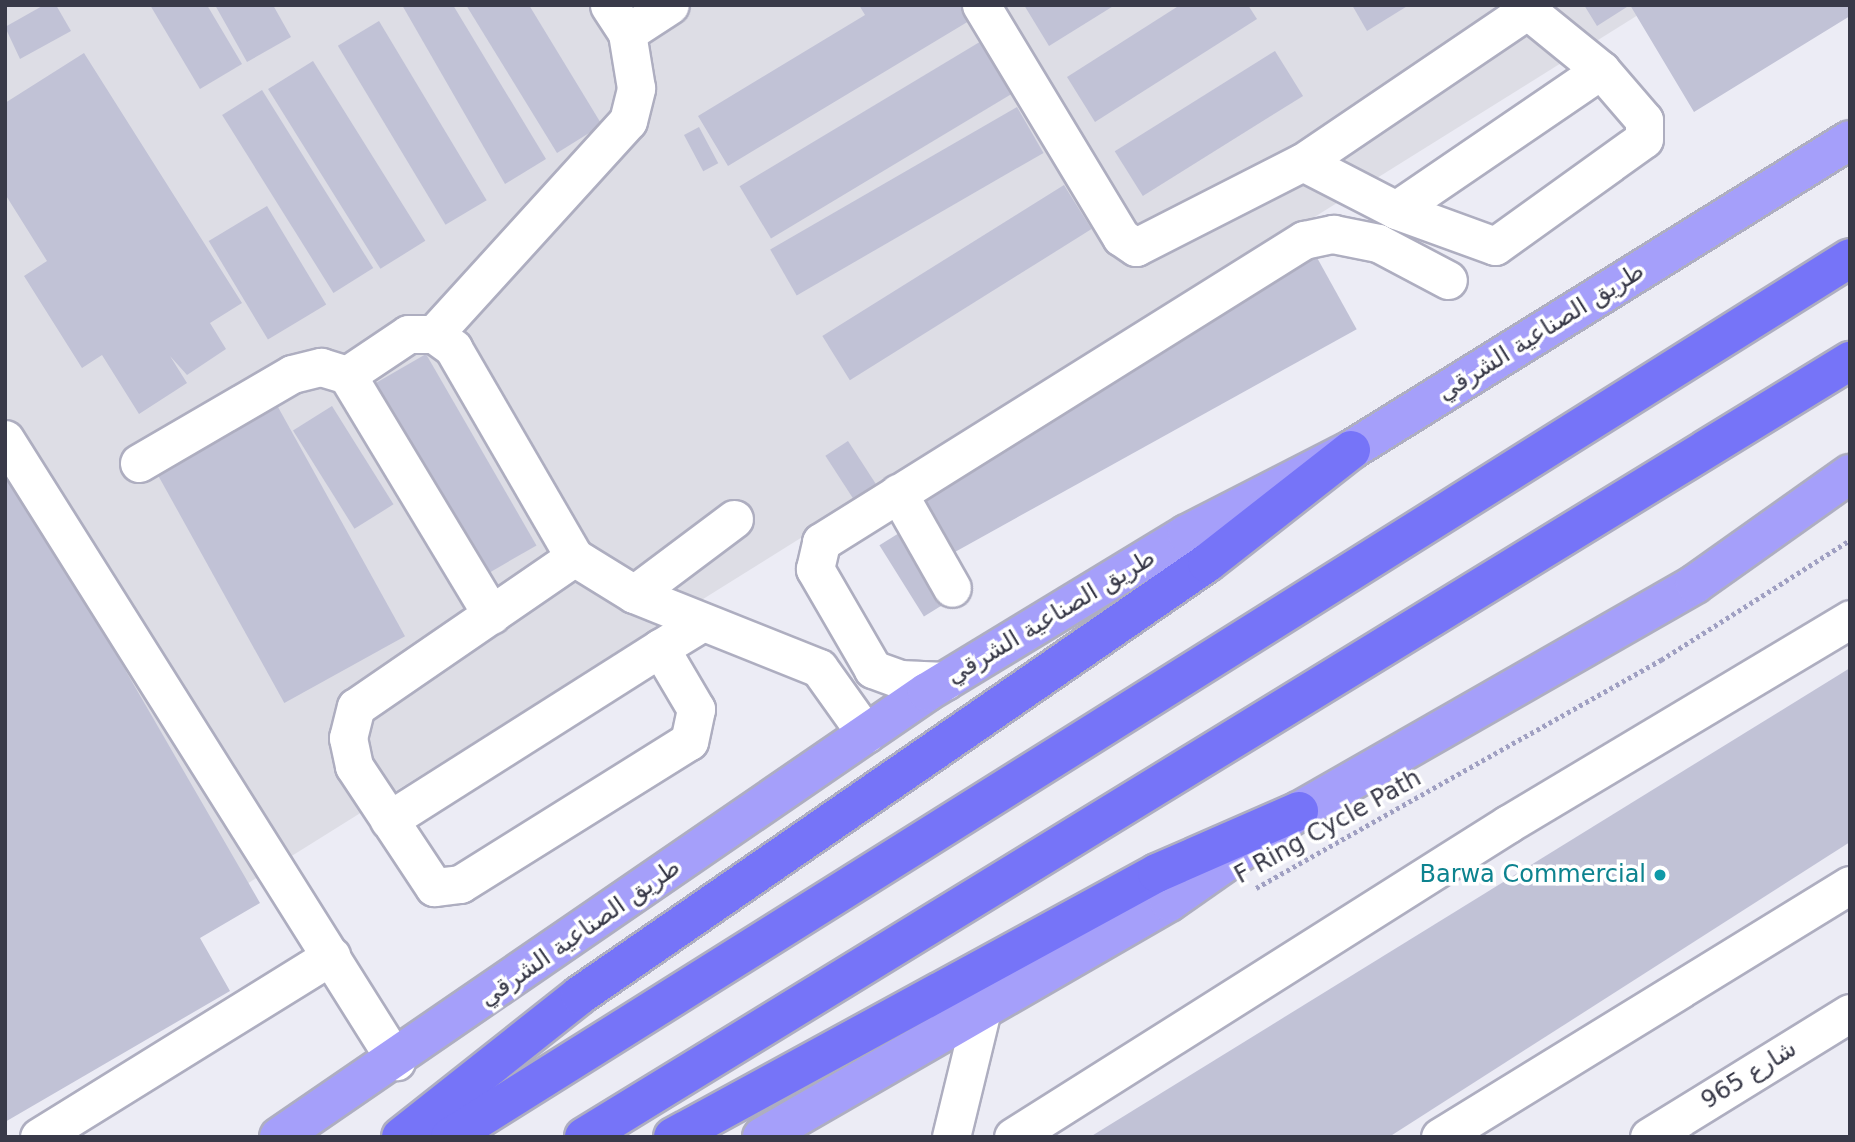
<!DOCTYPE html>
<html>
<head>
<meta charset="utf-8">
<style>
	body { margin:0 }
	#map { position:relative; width:1855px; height:1142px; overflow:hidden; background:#ececf5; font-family:"DejaVu Sans","Noto Naskh Arabic",sans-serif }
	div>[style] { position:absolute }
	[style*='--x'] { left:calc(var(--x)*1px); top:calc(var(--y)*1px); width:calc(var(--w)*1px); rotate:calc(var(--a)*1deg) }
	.industrial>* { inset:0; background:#dddde5 }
	.building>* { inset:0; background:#c1c2d6; transform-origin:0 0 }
	.path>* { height:4.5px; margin-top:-2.25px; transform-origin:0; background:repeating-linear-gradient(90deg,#a0a0c2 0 3.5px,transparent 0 7px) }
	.roads { filter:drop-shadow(2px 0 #aeaec0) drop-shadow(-2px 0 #aeaec0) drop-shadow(0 2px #aeaec0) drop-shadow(0 -2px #aeaec0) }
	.minor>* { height:37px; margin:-18.5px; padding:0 18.5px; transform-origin:18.5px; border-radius:18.5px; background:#fff }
	.major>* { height:38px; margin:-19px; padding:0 19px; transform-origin:19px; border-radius:19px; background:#a59ffa }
	.highway>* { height:38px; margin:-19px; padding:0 19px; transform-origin:19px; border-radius:19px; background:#7674f8 }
	.dots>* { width:19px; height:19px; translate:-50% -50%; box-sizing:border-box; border:4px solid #fff; border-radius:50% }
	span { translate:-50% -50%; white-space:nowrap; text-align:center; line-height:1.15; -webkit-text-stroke:7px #fff; paint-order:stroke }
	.street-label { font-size:24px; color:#393a49 }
	.culture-label { font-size:24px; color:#0d838f }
	.right { translate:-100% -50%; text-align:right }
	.frame { position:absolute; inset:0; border:7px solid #393a49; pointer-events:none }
</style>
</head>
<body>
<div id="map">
	<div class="industrial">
		<i style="clip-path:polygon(5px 5px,1654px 5px,5px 1035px)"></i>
	</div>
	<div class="building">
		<i style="clip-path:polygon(44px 5px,56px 5px,71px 31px,20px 59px,5px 27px)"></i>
		<i style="clip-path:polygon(150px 5px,207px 5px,242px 64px,200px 89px)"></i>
		<i style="clip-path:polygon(215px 5px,273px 5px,291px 37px,247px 62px)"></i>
		<i style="clip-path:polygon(402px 5px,453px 5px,546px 159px,505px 184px)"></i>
		<i style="clip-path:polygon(466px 5px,529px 5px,602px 125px,557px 153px)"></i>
		<i style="clip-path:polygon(859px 5px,966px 5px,974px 18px,728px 166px,698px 116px,865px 15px)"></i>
		<i style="clip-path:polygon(1024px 5px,1115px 5px,1049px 46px)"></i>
		<i style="clip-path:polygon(1180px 5px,1248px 5px,1257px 19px,1095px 122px,1067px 77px)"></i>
		<i style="clip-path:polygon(1352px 5px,1409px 5px,1367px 31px)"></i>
		<i style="clip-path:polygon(1584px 5px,1850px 5px,1850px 16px,1694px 112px,1630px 5px,1597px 26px)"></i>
		<i style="left:379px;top:21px;width:209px;height:48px;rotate:59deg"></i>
		<i style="left:983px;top:40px;width:61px;height:284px;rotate:59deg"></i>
		<i style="left:1275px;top:51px;width:53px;height:189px;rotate:58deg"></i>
		<i style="clip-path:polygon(84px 53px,242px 303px,210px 323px,226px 349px,187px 375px,170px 356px,187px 383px,139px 414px,102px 355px,82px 368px,24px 276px,47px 261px,5px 194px,5px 103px)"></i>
		<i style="left:313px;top:61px;width:212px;height:53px;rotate:58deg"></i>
		<i style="left:262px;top:90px;width:210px;height:47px;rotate:58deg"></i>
		<i style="left:1017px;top:107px;width:53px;height:285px;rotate:60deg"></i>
		<i style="left:699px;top:127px;width:41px;height:17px;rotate:62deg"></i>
		<i style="left:1064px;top:185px;width:52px;height:285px;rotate:58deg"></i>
		<i style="left:267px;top:206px;width:115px;height:68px;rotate:59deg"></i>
		<i style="left:1315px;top:254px;width:86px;height:464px;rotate:61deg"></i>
		<i style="left:426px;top:354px;width:221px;height:60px;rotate:60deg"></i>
		<i style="left:332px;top:406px;width:116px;height:46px;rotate:58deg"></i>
		<i style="left:278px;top:407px;width:262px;height:138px;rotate:61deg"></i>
		<i style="left:848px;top:441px;width:56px;height:27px;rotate:57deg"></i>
		<i style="clip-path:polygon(5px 462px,260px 903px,200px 938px,230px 991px,5px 1122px)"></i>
		<i style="left:904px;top:530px;width:84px;height:29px;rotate:58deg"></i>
		<i style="clip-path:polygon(1850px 668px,1850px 842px,1389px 1137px,1090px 1137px)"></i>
	</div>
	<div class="path">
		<i style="--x:1256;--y:888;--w:465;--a:-29.4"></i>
		<i style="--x:1661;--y:660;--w:224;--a:-32.4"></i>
	</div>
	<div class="roads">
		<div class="minor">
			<i style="--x:981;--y:5;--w:271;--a:58.9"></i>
			<i style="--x:1121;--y:237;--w:18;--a:34"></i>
			<i style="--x:1136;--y:247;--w:187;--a:-27"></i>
			<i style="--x:1303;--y:162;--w:105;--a:27.3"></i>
			<i style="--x:1396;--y:210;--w:105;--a:20"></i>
			<i style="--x:1495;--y:246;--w:183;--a:-35.7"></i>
			<i style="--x:1644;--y:139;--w:19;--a:-90"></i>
			<i style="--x:1644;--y:120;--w:66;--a:-130.7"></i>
			<i style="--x:1601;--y:70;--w:248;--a:145.7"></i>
			<i style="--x:627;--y:33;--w:51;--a:-33.1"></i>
			<i style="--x:1303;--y:162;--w:266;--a:-34.1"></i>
			<i style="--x:1523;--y:13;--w:9;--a:6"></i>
			<i style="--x:1532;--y:14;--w:89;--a:39.1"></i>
			<i style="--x:434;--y:334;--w:288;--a:-47.7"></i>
			<i style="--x:628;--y:121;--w:34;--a:-76"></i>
			<i style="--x:636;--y:88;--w:56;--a:-99.3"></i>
			<i style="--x:627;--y:33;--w:33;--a:-123"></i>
			<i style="--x:347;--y:375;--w:280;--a:58.9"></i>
			<i style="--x:5;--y:439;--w:735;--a:57.85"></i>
			<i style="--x:139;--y:463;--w:177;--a:-30.2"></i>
			<i style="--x:292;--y:374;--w:30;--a:-14"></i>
			<i style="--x:321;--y:367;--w:27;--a:17"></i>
			<i style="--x:347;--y:375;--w:73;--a:-33.9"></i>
			<i style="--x:408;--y:334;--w:26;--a:0"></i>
			<i style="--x:434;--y:334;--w:24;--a:36"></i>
			<i style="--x:453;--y:348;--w:241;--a:59.9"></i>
			<i style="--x:898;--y:493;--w:109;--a:60.4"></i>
			<i style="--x:634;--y:594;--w:125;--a:-36.9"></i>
			<i style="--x:701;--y:623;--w:48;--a:148.6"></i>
			<i style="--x:660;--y:648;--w:71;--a:59.5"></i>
			<i style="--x:696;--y:709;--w:33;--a:102"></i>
			<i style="--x:689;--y:741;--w:270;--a:148"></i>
			<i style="--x:460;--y:884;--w:26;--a:173"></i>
			<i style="--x:434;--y:887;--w:145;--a:-123.5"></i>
			<i style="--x:354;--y:766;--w:29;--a:-102"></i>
			<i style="--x:348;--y:738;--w:32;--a:-76"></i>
			<i style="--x:356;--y:707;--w:265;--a:-34.5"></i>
			<i style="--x:574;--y:557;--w:70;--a:31.7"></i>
			<i style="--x:634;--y:594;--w:199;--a:21.8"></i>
			<i style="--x:819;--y:668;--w:81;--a:54.5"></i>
			<i style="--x:945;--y:681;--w:45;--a:-177.5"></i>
			<i style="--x:900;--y:679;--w:29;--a:-160"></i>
			<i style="--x:873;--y:669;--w:116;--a:-120.1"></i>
			<i style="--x:815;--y:569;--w:28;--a:-77"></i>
			<i style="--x:821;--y:542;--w:570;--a:-32.02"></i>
			<i style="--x:1304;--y:240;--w:30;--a:-12"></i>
			<i style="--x:1333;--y:234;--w:46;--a:11.3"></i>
			<i style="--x:1378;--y:243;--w:79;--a:27.9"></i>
			<i style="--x:389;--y:820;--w:321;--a:-32.4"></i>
			<i style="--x:39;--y:1137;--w:344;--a:-31.8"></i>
			<i style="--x:951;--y:1137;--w:131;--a:-76.3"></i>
			<i style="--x:1013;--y:1137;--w:586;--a:-32.31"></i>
			<i style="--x:1508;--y:824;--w:399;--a:-30.9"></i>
			<i style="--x:1440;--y:1137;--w:481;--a:-31.6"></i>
			<i style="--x:1649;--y:1137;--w:236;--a:-31.7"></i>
		</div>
		<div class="major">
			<i style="--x:279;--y:1137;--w:786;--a:-34.48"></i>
			<i style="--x:927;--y:692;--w:304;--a:-31.3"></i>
			<i style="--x:1187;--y:534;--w:184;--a:-27.1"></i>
			<i style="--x:1351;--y:450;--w:587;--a:-31.85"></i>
			<i style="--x:762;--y:1137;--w:470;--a:-30"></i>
			<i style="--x:1169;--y:902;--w:159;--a:-35"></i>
			<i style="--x:1299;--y:811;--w:456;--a:-29.8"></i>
			<i style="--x:1695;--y:584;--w:190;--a:-35.4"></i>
		</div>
		<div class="highway">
			<i style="--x:401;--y:1137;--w:228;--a:-38.4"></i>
			<i style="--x:580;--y:995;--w:761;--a:-34.57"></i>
			<i style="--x:1207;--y:563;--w:183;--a:-38.1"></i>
			<i style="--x:450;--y:1137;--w:1653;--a:-32.12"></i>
			<i style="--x:584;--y:1137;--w:1485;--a:-31.51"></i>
			<i style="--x:673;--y:1137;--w:551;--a:-28.61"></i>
			<i style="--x:1157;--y:873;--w:155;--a:-23.6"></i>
		</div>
	</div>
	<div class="dots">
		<i style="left:1660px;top:875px;background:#0f9aa8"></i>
	</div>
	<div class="street-label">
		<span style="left:1541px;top:332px;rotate:-32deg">طريق الصناعية الشرقي</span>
		<span style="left:1051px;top:617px;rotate:-31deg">طريق الصناعية الشرقي</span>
		<span style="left:1328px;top:827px;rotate:-29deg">F Ring Cycle Path</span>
		<span style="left:580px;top:933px;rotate:-35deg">طريق الصناعية الشرقي</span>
		<span style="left:1749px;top:1075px;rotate:-32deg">شارع 965</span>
	</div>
	<div class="culture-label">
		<span class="right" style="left:1646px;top:875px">Barwa Commercial</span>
	</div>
	<div class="frame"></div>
</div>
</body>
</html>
